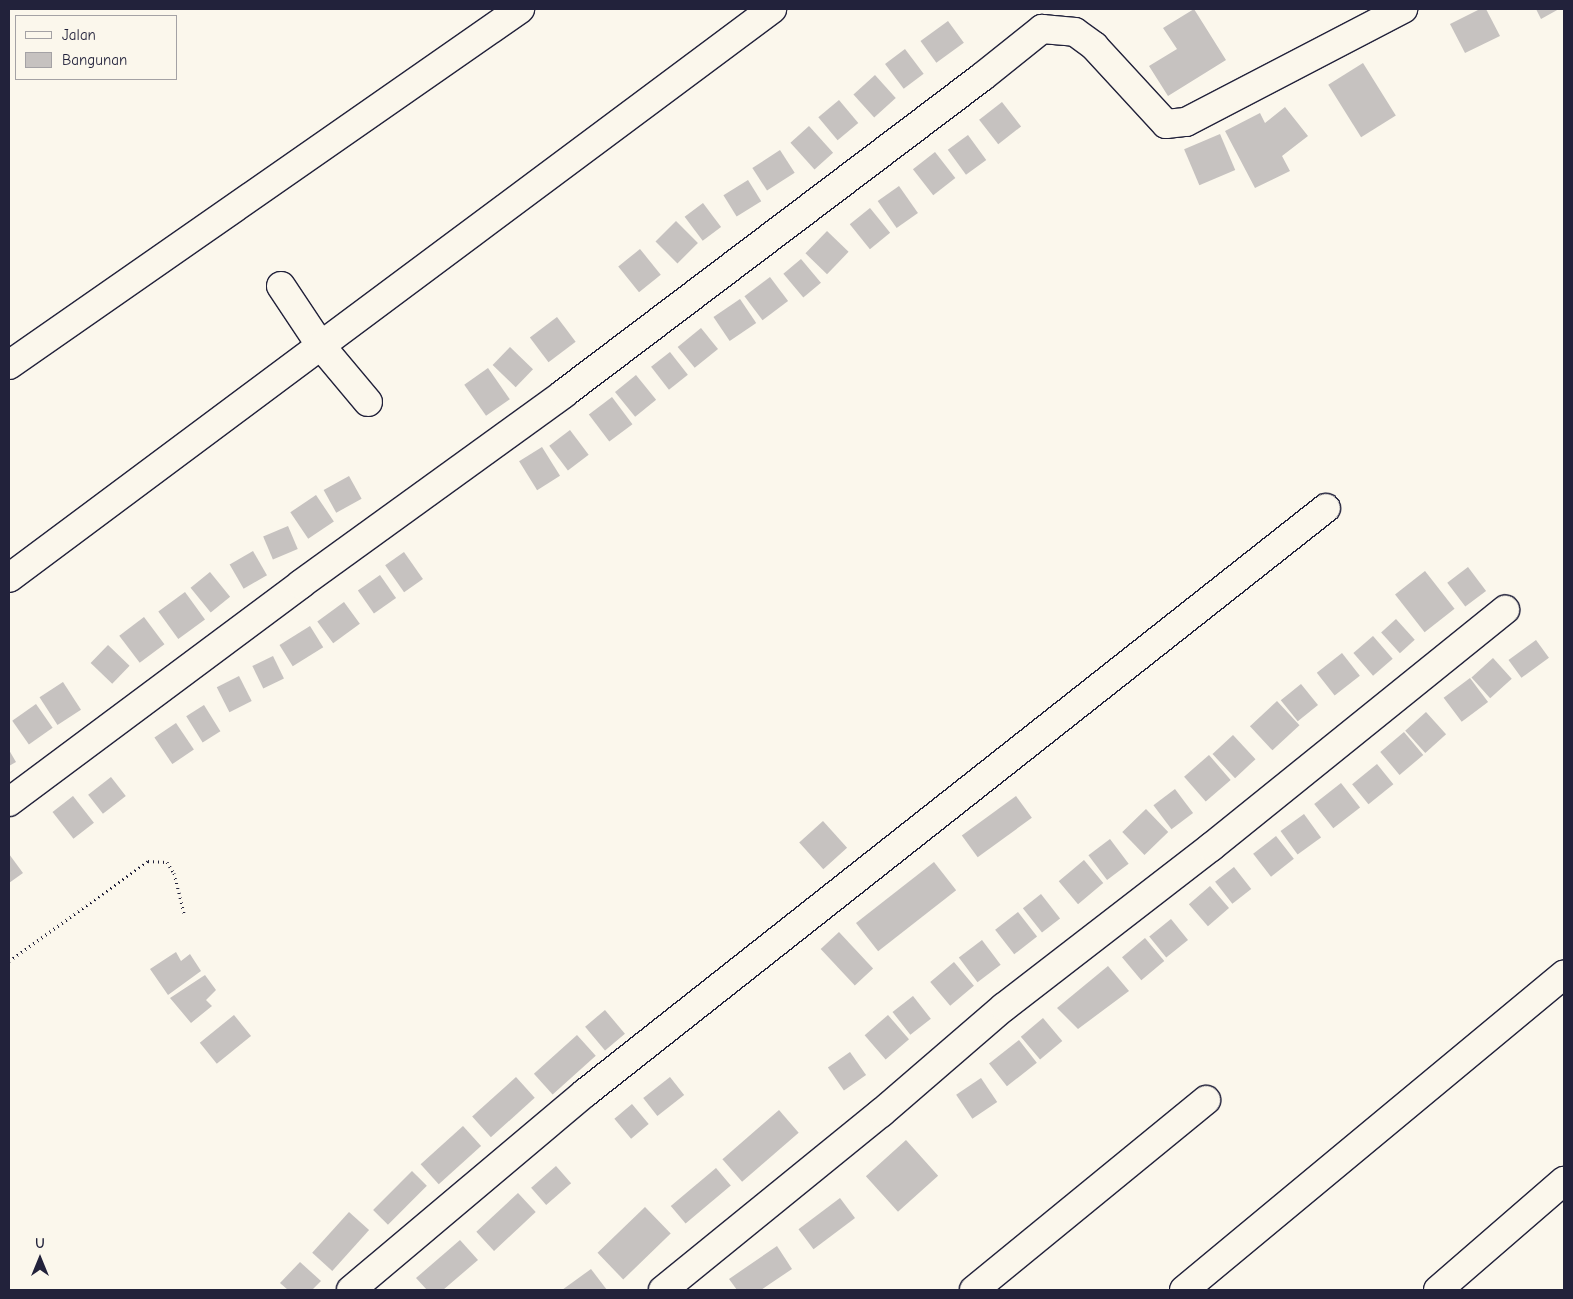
<!DOCTYPE html>
<html>
<head>
<meta charset="utf-8">
<style>
	body { margin:0 }
	#map { position:relative; width:1573px; height:1299px; overflow:hidden; background:#fbf7ec; font-family:"Comic Neue",sans-serif }
	div>[style] { position:absolute }
	[style*='--x'] { left:calc(var(--x)*1px); top:calc(var(--y)*1px); width:calc(var(--w)*1px); rotate:calc(var(--a)*1deg) }
	.building>* { inset:0; background:#c6c2c0; transform-origin:0 0 }
	.path>* { height:3px; margin-top:-1.5px; transform-origin:0; background:repeating-linear-gradient(90deg,#22223b 0 1px,transparent 0 5px) }
	.roads { filter:drop-shadow(1px 0 #22223b) drop-shadow(-1px 0 #22223b) drop-shadow(0 1px #22223b) drop-shadow(0 -1px #22223b) }
	.street>* { height:28px; margin:-14px; padding:0 14px; transform-origin:14px; border-radius:14px; background:#fbf7ec }
	span { translate:-50% -50%; white-space:nowrap; text-align:center; line-height:1.15; -webkit-text-stroke:5px #fbf7ec; paint-order:stroke }
	.frame { position:absolute; inset:0; border:10px solid #22223b; pointer-events:none }
	.legend { position:absolute; left:15px; top:15px; width:162px; height:65px; box-sizing:border-box; background:#fbf7ec; border:1px solid #a4a2a5; margin:0; padding:6px 9px; list-style:none; font-size:15px; color:#22223b }
	.legend li { display:flex; align-items:center; gap:10px; height:25px }
	.legend b { width:25px; border:1px solid #a4a2a5 }
	.north { position:absolute; left:15px; top:1234px; width:50px; height:50px; -webkit-text-stroke:4px #fbf7ec; paint-order:stroke; rotate:0deg; font-size:14px; font-weight:700; line-height:20px; text-align:center; color:#22223b }
	.north::after { content:''; display:block; margin:auto; width:18px; height:22px; background:#22223b; clip-path:polygon(50% 0,100% 100%,50% 72%,0 100%) }
</style>
</head>
<body>
<div id="map">
	<div class="building">
		<i style="clip-path:polygon(1194px 9px,1226px 60px,1168px 96px,1149px 66px,1177px 49px,1163px 28px)"></i>
		<i style="clip-path:polygon(1480px 9px,1486px 9px,1500px 36px,1465px 53px,1450px 24px)"></i>
		<i style="clip-path:polygon(1536px 9px,1559px 9px,1541px 19px)"></i>
		<i style="left:948px;top:21px;width:27px;height:34px;rotate:54deg"></i>
		<i style="left:905px;top:49px;width:31px;height:25px;rotate:53deg"></i>
		<i style="left:1363px;top:63px;width:62px;height:41px;rotate:58deg"></i>
		<i style="left:875px;top:75px;width:31px;height:29px;rotate:48deg"></i>
		<i style="left:839px;top:100px;width:30px;height:27px;rotate:50deg"></i>
		<i style="left:1002px;top:102px;width:31px;height:29px;rotate:52deg"></i>
		<i style="clip-path:polygon(1285px 107px,1308px 136px,1282px 156px,1290px 171px,1255px 188px,1225px 131px,1260px 113px,1265px 123px)"></i>
		<i style="left:809px;top:126px;width:36px;height:25px;rotate:48deg"></i>
		<i style="left:1220px;top:134px;width:39px;height:39px;rotate:67deg"></i>
		<i style="left:968px;top:135px;width:31px;height:25px;rotate:54deg"></i>
		<i style="left:780px;top:150px;width:27px;height:33px;rotate:57deg"></i>
		<i style="left:935px;top:152px;width:33px;height:28px;rotate:52deg"></i>
		<i style="left:748px;top:180px;width:25px;height:29px;rotate:58deg"></i>
		<i style="left:899px;top:186px;width:33px;height:26px;rotate:55deg"></i>
		<i style="left:703px;top:203px;width:30px;height:23px;rotate:53deg"></i>
		<i style="left:870px;top:208px;width:32px;height:26px;rotate:51deg"></i>
		<i style="left:676px;top:221px;width:31px;height:29px;rotate:45deg"></i>
		<i style="left:827px;top:231px;width:30px;height:31px;rotate:44deg"></i>
		<i style="left:640px;top:249px;width:33px;height:28px;rotate:51deg"></i>
		<i style="left:801px;top:259px;width:31px;height:23px;rotate:50deg"></i>
		<i style="left:770px;top:277px;width:30px;height:32px;rotate:53deg"></i>
		<i style="left:740px;top:299px;width:29px;height:32px;rotate:56deg"></i>
		<i style="left:557px;top:317px;width:31px;height:34px;rotate:53deg"></i>
		<i style="left:701px;top:328px;width:27px;height:30px;rotate:51deg"></i>
		<i style="left:510px;top:347px;width:32px;height:25px;rotate:44deg"></i>
		<i style="left:670px;top:352px;width:29px;height:24px;rotate:52deg"></i>
		<i style="left:488px;top:368px;width:38px;height:29px;rotate:55deg"></i>
		<i style="left:636px;top:375px;width:32px;height:27px;rotate:51deg"></i>
		<i style="left:612px;top:397px;width:34px;height:29px;rotate:53deg"></i>
		<i style="left:570px;top:430px;width:31px;height:26px;rotate:53deg"></i>
		<i style="left:542px;top:447px;width:34px;height:27px;rotate:58deg"></i>
		<i style="left:349px;top:476px;width:26px;height:29px;rotate:61deg"></i>
		<i style="left:316px;top:495px;width:32px;height:31px;rotate:56deg"></i>
		<i style="left:288px;top:526px;width:25px;height:27px;rotate:67deg"></i>
		<i style="left:253px;top:551px;width:28px;height:27px;rotate:60deg"></i>
		<i style="left:404px;top:552px;width:33px;height:23px;rotate:55deg"></i>
		<i style="left:1468px;top:567px;width:30px;height:26px;rotate:53deg"></i>
		<i style="left:1425px;top:571px;width:48px;height:38px;rotate:52deg"></i>
		<i style="left:210px;top:572px;width:32px;height:25px;rotate:51deg"></i>
		<i style="left:380px;top:575px;width:28px;height:27px;rotate:55deg"></i>
		<i style="left:185px;top:592px;width:34px;height:33px;rotate:54deg"></i>
		<i style="left:344px;top:602px;width:27px;height:33px;rotate:54deg"></i>
		<i style="left:144px;top:617px;width:34px;height:31px;rotate:53deg"></i>
		<i style="left:1396px;top:619px;width:28px;height:20px;rotate:48deg"></i>
		<i style="left:310px;top:626px;width:25px;height:36px;rotate:58deg"></i>
		<i style="left:1373px;top:636px;width:30px;height:26px;rotate:49deg"></i>
		<i style="left:1536px;top:640px;width:22px;height:34px;rotate:54deg"></i>
		<i style="left:108px;top:645px;width:30px;height:25px;rotate:44deg"></i>
		<i style="left:1342px;top:653px;width:29px;height:32px;rotate:52deg"></i>
		<i style="left:273px;top:656px;width:25px;height:23px;rotate:64deg"></i>
		<i style="left:1493px;top:658px;width:28px;height:29px;rotate:48deg"></i>
		<i style="left:239px;top:676px;width:28px;height:25px;rotate:63deg"></i>
		<i style="left:1470px;top:678px;width:30px;height:33px;rotate:53deg"></i>
		<i style="left:63px;top:682px;width:33px;height:28px;rotate:57deg"></i>
		<i style="left:1301px;top:684px;width:27px;height:26px;rotate:51deg"></i>
		<i style="left:1277px;top:701px;width:33px;height:37px;rotate:47deg"></i>
		<i style="left:36px;top:704px;width:29px;height:29px;rotate:55deg"></i>
		<i style="left:204px;top:705px;width:31px;height:21px;rotate:58deg"></i>
		<i style="left:1426px;top:712px;width:30px;height:28px;rotate:48deg"></i>
		<i style="left:176px;top:723px;width:32px;height:26px;rotate:56deg"></i>
		<i style="left:1404px;top:732px;width:30px;height:31px;rotate:50deg"></i>
		<i style="left:1233px;top:735px;width:33px;height:28px;rotate:47deg"></i>
		<i style="clip-path:polygon(9px 750px,16px 762px,9px 766px)"></i>
		<i style="left:1209px;top:755px;width:33px;height:33px;rotate:49deg"></i>
		<i style="left:1377px;top:764px;width:26px;height:32px;rotate:51deg"></i>
		<i style="left:111px;top:777px;width:24px;height:29px;rotate:52deg"></i>
		<i style="left:1341px;top:783px;width:31px;height:34px;rotate:52deg"></i>
		<i style="left:1175px;top:789px;width:30px;height:27px;rotate:53deg"></i>
		<i style="left:73px;top:796px;width:34px;height:26px;rotate:52deg"></i>
		<i style="left:1016px;top:796px;width:27px;height:67px;rotate:54deg"></i>
		<i style="left:1146px;top:809px;width:32px;height:33px;rotate:46deg"></i>
		<i style="left:1304px;top:814px;width:29px;height:29px;rotate:54deg"></i>
		<i style="left:823px;top:821px;width:36px;height:32px;rotate:48deg"></i>
		<i style="left:1276px;top:836px;width:29px;height:29px;rotate:52deg"></i>
		<i style="left:1110px;top:839px;width:31px;height:27px;rotate:53deg"></i>
		<i style="clip-path:polygon(9px 854px,23px 873px,9px 883px)"></i>
		<i style="left:1084px;top:860px;width:30px;height:33px;rotate:50deg"></i>
		<i style="left:934px;top:862px;width:36px;height:99px;rotate:52deg"></i>
		<i style="left:1234px;top:867px;width:28px;height:24px;rotate:52deg"></i>
		<i style="left:1210px;top:886px;width:29px;height:28px;rotate:49deg"></i>
		<i style="left:1041px;top:894px;width:31px;height:23px;rotate:52deg"></i>
		<i style="left:1018px;top:912px;width:31px;height:29px;rotate:52deg"></i>
		<i style="left:1171px;top:919px;width:27px;height:28px;rotate:51deg"></i>
		<i style="left:839px;top:932px;width:50px;height:25px;rotate:47deg"></i>
		<i style="left:1145px;top:938px;width:30px;height:30px;rotate:50deg"></i>
		<i style="left:982px;top:940px;width:31px;height:29px;rotate:53deg"></i>
		<i style="clip-path:polygon(176px 952px,181px 961px,190px 954px,201px 971px,168px 995px,150px 969px)"></i>
		<i style="left:954px;top:962px;width:31px;height:31px;rotate:50deg"></i>
		<i style="clip-path:polygon(1108px 966px,1129px 991px,1078px 1029px,1057px 1008px)"></i>
		<i style="clip-path:polygon(205px 975px,216px 990px,206px 1000px,212px 1006px,191px 1023px,170px 998px)"></i>
		<i style="left:913px;top:996px;width:29px;height:26px;rotate:52deg"></i>
		<i style="left:605px;top:1010px;width:31px;height:26px;rotate:50deg"></i>
		<i style="left:234px;top:1015px;width:27px;height:44px;rotate:51deg"></i>
		<i style="left:888px;top:1015px;width:32px;height:31px;rotate:49deg"></i>
		<i style="left:1043px;top:1018px;width:30px;height:29px;rotate:50deg"></i>
		<i style="left:577px;top:1035px;width:28px;height:58px;rotate:48deg"></i>
		<i style="left:1019px;top:1040px;width:29px;height:38px;rotate:52deg"></i>
		<i style="left:850px;top:1052px;width:28px;height:27px;rotate:55deg"></i>
		<i style="left:516px;top:1077px;width:28px;height:59px;rotate:48deg"></i>
		<i style="left:670px;top:1077px;width:23px;height:34px;rotate:52deg"></i>
		<i style="left:981px;top:1078px;width:29px;height:30px;rotate:56deg"></i>
		<i style="left:632px;top:1104px;width:26px;height:23px;rotate:50deg"></i>
		<i style="left:779px;top:1110px;width:30px;height:75px;rotate:49deg"></i>
		<i style="left:463px;top:1126px;width:27px;height:57px;rotate:48deg"></i>
		<i style="left:906px;top:1140px;width:48px;height:54px;rotate:48deg"></i>
		<i style="left:556px;top:1166px;width:23px;height:33px;rotate:49deg"></i>
		<i style="left:716px;top:1168px;width:23px;height:59px;rotate:50deg"></i>
		<i style="left:412px;top:1171px;width:21px;height:55px;rotate:45deg"></i>
		<i style="left:518px;top:1193px;width:26px;height:57px;rotate:47deg"></i>
		<i style="left:840px;top:1198px;width:25px;height:52px;rotate:53deg"></i>
		<i style="left:645px;top:1207px;width:37px;height:66px;rotate:46deg"></i>
		<i style="left:349px;top:1212px;width:27px;height:55px;rotate:42deg"></i>
		<i style="clip-path:polygon(460px 1240px,478px 1260px,443px 1290px,427px 1290px,416px 1278px)"></i>
		<i style="clip-path:polygon(777px 1246px,792px 1269px,761px 1290px,737px 1290px,729px 1279px)"></i>
		<i style="clip-path:polygon(300px 1262px,321px 1281px,312px 1290px,288px 1290px,280px 1283px)"></i>
		<i style="clip-path:polygon(591px 1269px,607px 1290px,562px 1290px)"></i>
	</div>
	<div class="path">
		<i style="--x:9;--y:961;--w:171;--a:-35.7"></i>
		<i style="--x:148;--y:861;--w:19;--a:3"></i>
		<i style="--x:167;--y:862;--w:13;--a:58"></i>
		<i style="--x:174;--y:873;--w:41;--a:76"></i>
	</div>
	<div class="roads">
		<div class="street">
			<i style="--x:281;--y:286;--w:72;--a:56.3"></i>
			<i style="--x:321;--y:346;--w:73;--a:50"></i>
			<i style="--x:9;--y:365;--w:623;--a:-34.86"></i>
			<i style="--x:9;--y:578;--w:952;--a:-36.71"></i>
			<i style="--x:9;--y:802;--w:364;--a:-36.7"></i>
			<i style="--x:301;--y:584;--w:324;--a:-35.9"></i>
			<i style="--x:563;--y:394;--w:525;--a:-37.11"></i>
			<i style="--x:982;--y:77;--w:77;--a:-38.7"></i>
			<i style="--x:1042;--y:29;--w:33;--a:5"></i>
			<i style="--x:1075;--y:32;--w:24;--a:36"></i>
			<i style="--x:1094;--y:46;--w:106;--a:47.3"></i>
			<i style="--x:1166;--y:124;--w:20;--a:-6"></i>
			<i style="--x:1186;--y:122;--w:245;--a:-27.5"></i>
			<i style="--x:351;--y:1290;--w:306;--a:-40.1"></i>
			<i style="--x:585;--y:1093;--w:944;--a:-38.29"></i>
			<i style="--x:663;--y:1290;--w:281;--a:-39.1"></i>
			<i style="--x:881;--y:1113;--w:162;--a:-40.8"></i>
			<i style="--x:1004;--y:1007;--w:262;--a:-37.7"></i>
			<i style="--x:1211;--y:847;--w:378;--a:-38.9"></i>
			<i style="--x:974;--y:1290;--w:300;--a:-39.3"></i>
			<i style="--x:1184;--y:1290;--w:494;--a:-39.7"></i>
			<i style="--x:1438;--y:1290;--w:167;--a:-40.9"></i>
		</div>
	</div>
	<div class="frame"></div>
	<ul class="legend">
	<li><b style="height:6px;background:#fbf7ec"></b>Jalan</li>
	<li><b style="height:14px;background:#c6c2c0"></b>Bangunan</li>
	</ul>
	<div class="north">U</div>
</div>
</body>
</html>
